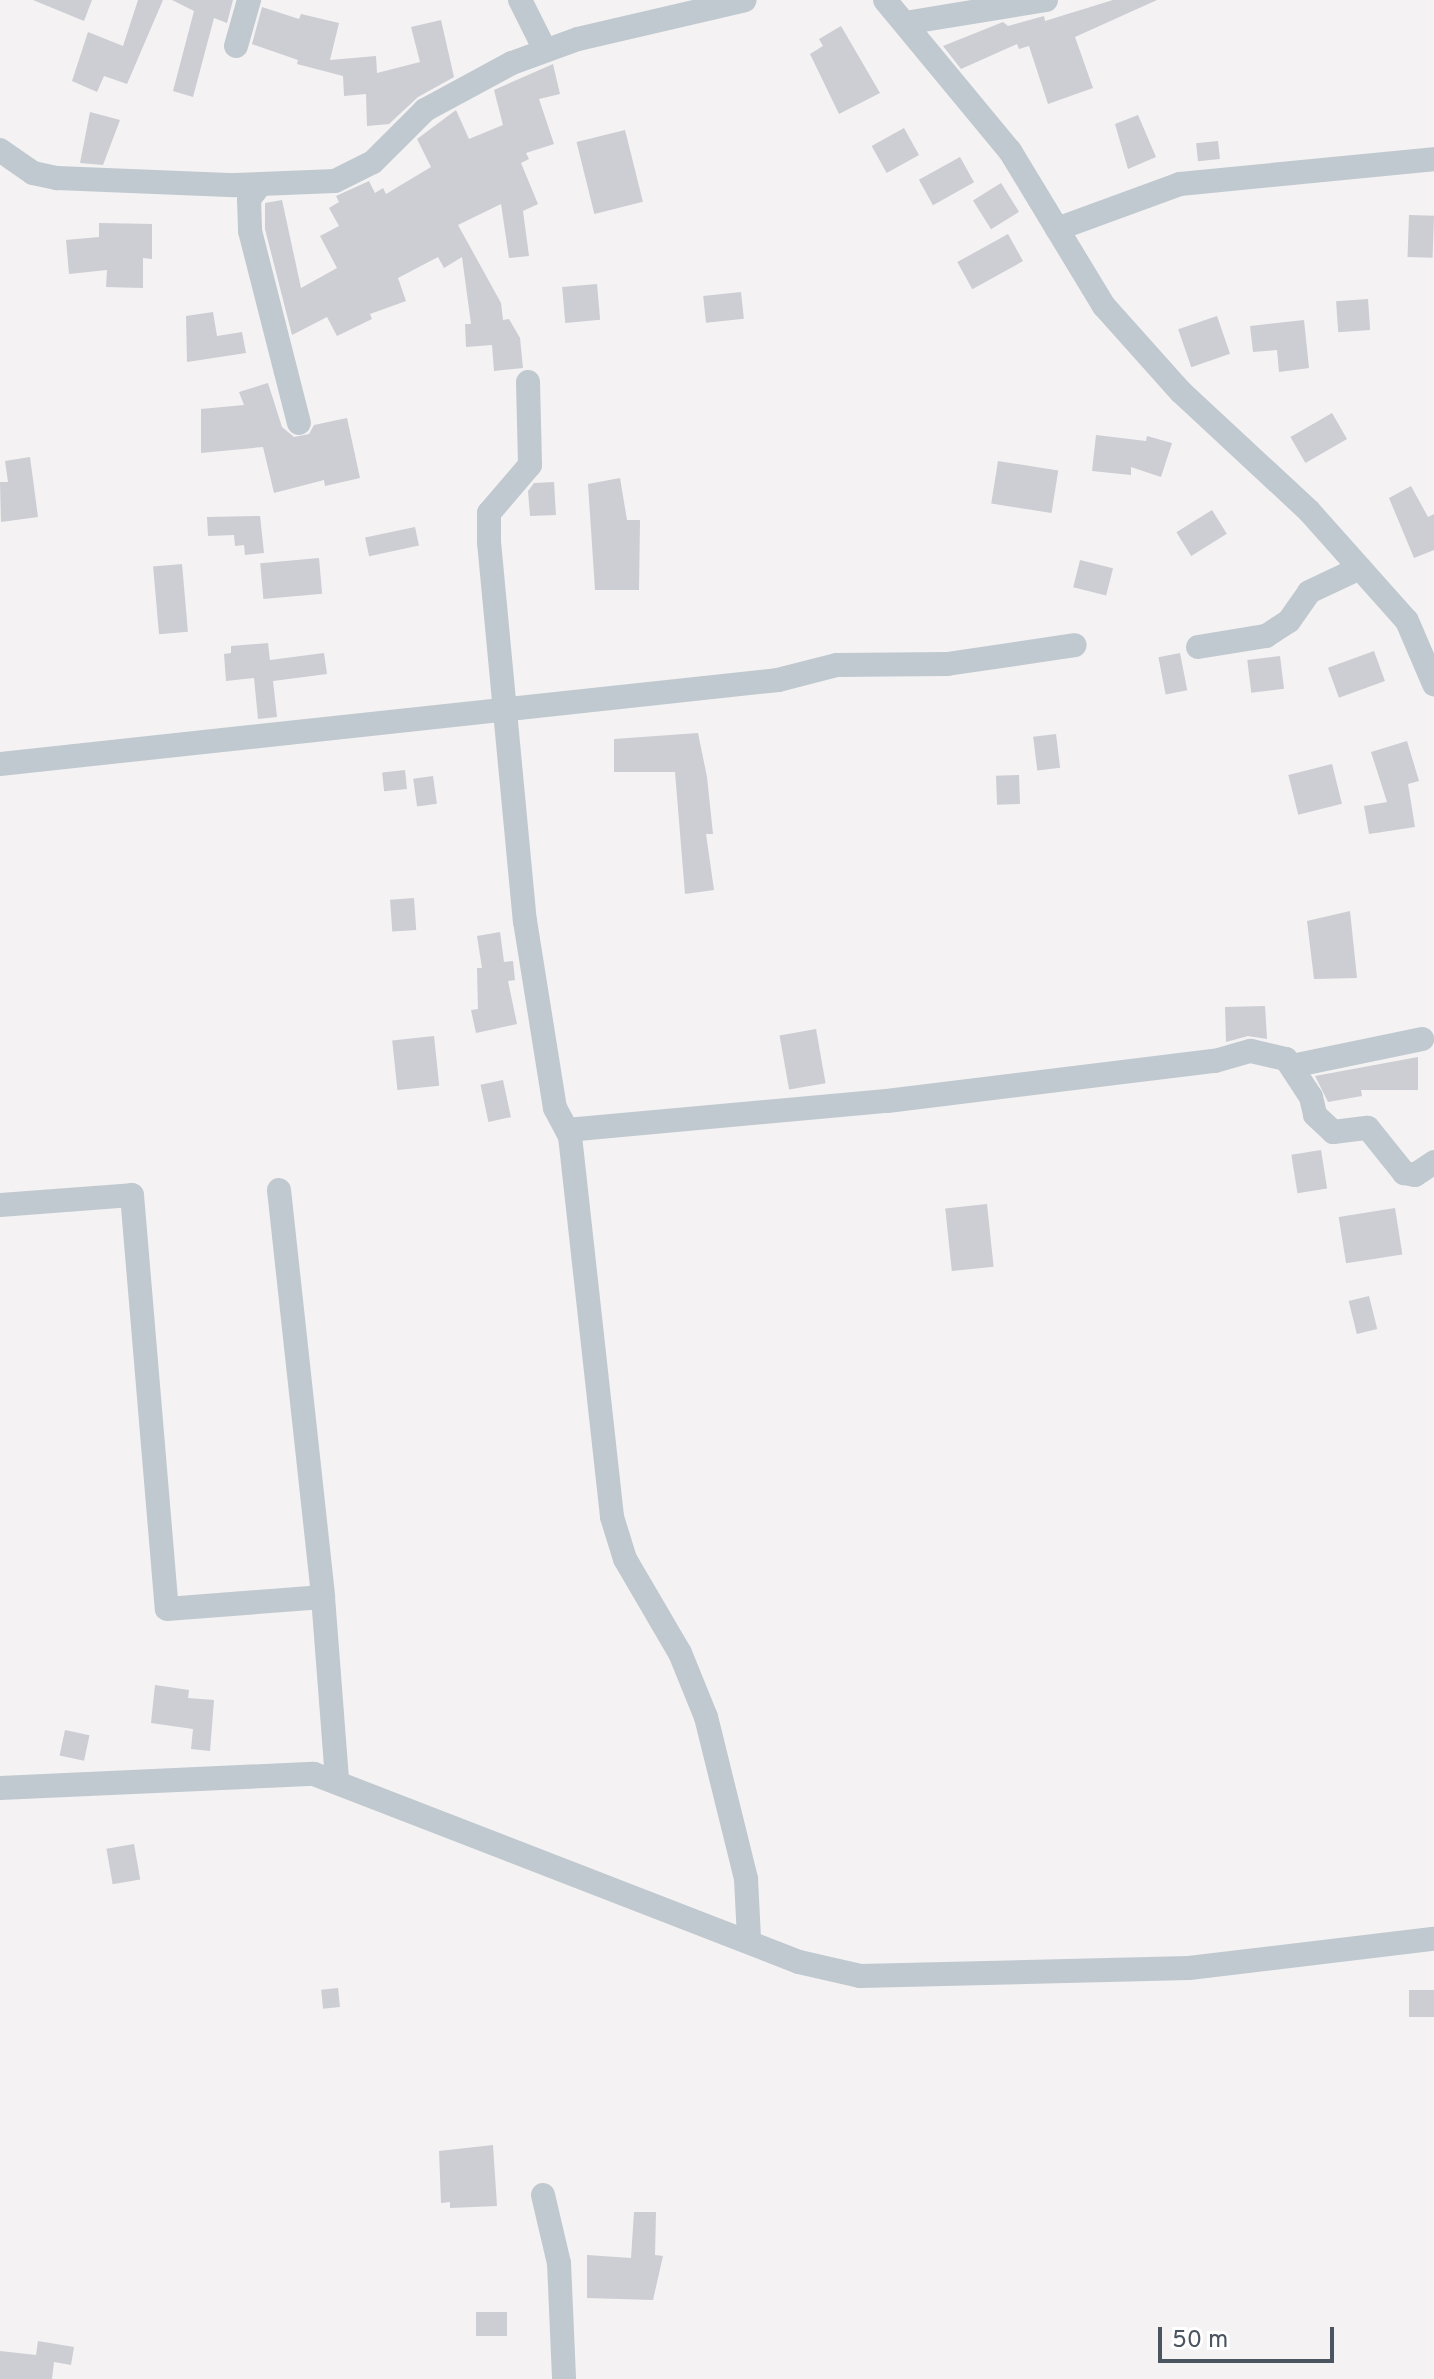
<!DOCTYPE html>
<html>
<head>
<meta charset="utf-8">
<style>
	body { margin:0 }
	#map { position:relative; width:1434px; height:2379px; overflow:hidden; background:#f4f2f2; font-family:Overpass,sans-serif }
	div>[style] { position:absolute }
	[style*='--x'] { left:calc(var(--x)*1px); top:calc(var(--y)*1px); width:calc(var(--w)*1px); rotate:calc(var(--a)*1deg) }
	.building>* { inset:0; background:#ccced4; transform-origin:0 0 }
	.minor>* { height:24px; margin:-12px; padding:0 12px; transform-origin:12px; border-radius:12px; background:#c0c9d0 }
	span { translate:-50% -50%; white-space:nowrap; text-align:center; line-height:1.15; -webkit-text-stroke:6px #fff; paint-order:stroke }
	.scale { position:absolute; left:1158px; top:2327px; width:176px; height:36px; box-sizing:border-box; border:4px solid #4a555f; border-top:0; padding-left:10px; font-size:24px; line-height:28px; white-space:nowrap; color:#4a555f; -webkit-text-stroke:6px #fff; paint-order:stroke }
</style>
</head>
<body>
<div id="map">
	<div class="building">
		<i style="clip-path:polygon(33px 0,92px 0,84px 21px)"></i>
		<i style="clip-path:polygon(138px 0,163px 0,127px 84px,104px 76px,97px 92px,72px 81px,88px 32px,123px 46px)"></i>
		<i style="clip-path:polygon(172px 0,233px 0,227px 23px,214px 18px,193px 97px,173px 91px,194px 11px)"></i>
		<i style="clip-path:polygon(1113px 0,1157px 0,1075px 37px,1093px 88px,1048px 104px,1029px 46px,1019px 49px,1017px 44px,961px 69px,943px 46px,1003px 22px,1008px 26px,1044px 16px,1045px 21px)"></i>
		<i style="clip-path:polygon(262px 7px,299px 19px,301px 14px,339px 23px,330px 60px,376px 56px,377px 73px,420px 62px,411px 27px,441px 20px,454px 77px,418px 97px,389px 124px,367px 126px,366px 94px,344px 96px,343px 76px,297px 64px,298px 60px,252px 44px)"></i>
		<i style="clip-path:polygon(841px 26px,880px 93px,839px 114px,810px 54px,823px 46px,819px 39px)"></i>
		<i style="clip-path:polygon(553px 64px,560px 94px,539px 99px,554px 144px,526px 153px,529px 159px,521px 163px,538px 204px,523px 211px,529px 256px,509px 258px,501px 204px,458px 225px,501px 303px,503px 320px,509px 319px,520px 338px,523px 368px,494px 371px,492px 345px,466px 347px,465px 324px,471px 324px,462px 257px,444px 268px,438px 257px,398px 278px,406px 301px,370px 314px,372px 319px,337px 336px,327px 317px,292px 335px,265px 229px,265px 203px,282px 200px,301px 288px,337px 268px,320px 236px,339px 226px,329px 208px,339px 202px,336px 196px,369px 181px,375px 193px,383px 188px,386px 194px,431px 167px,417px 139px,456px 110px,469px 139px,503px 125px,494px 90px)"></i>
		<i style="clip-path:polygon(90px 112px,120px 120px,103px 165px,80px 163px)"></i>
		<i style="clip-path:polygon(1138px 115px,1156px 157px,1128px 169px,1115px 124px)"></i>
		<i style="left:904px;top:128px;width:31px;height:37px;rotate:61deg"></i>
		<i style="left:625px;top:130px;width:74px;height:50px;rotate:76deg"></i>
		<i style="left:1218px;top:141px;width:18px;height:22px;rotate:84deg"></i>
		<i style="left:960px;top:157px;width:29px;height:47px;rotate:61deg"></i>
		<i style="left:1001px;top:183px;width:34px;height:33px;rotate:58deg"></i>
		<i style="left:1409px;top:215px;width:25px;height:42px;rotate:2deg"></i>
		<i style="clip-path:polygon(99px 223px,152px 224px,152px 259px,143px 258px,143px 288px,106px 287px,107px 270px,69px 274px,66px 240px,99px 237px)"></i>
		<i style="left:1008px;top:234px;width:31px;height:58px;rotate:61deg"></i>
		<i style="left:597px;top:284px;width:36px;height:35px;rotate:85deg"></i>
		<i style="left:741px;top:292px;width:27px;height:38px;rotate:84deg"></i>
		<i style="left:1368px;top:299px;width:31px;height:32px;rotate:86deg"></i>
		<i style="clip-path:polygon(213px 312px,217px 336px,242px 332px,246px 353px,187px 362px,186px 316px)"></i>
		<i style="left:1217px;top:316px;width:40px;height:41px;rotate:71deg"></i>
		<i style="clip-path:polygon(1304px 320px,1309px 368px,1279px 372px,1277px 350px,1253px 352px,1250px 326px)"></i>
		<i style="clip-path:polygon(268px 383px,282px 427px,294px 437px,309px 434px,314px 425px,347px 418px,360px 478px,325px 486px,324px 480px,274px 493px,263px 447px,201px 453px,201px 409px,244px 405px,239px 392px)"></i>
		<i style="left:1332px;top:413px;width:30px;height:48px;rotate:60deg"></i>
		<i style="clip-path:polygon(1096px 435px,1146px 441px,1147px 436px,1172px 443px,1161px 477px,1131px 467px,1131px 475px,1092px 471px)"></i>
		<i style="clip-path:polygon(30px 457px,38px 517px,1px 522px,0 482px,8px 482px,5px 461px)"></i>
		<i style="left:998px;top:461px;width:61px;height:43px;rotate:9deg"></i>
		<i style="clip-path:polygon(620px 478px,627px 520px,640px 520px,639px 590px,595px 590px,588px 484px)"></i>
		<i style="clip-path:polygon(554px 482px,556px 515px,530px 516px,528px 491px,534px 483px)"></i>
		<i style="clip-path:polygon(1411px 486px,1428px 517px,1434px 514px,1434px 550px,1414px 558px,1389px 498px)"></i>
		<i style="left:1212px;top:510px;width:28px;height:42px;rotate:58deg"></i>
		<i style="clip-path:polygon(260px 516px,264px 553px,245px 555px,244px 545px,235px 546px,234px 535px,208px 536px,207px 517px)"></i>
		<i style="left:415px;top:527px;width:19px;height:51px;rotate:78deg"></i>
		<i style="left:319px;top:558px;width:36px;height:59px;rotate:85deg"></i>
		<i style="left:1080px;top:560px;width:34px;height:28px;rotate:14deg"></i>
		<i style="left:182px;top:564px;width:68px;height:29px;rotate:85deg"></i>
		<i style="clip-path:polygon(268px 643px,270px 660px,324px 653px,327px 674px,273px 681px,277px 717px,258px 719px,254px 678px,226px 681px,224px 654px,231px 653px,231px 646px)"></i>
		<i style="left:1374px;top:651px;width:32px;height:49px;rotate:70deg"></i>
		<i style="left:1180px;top:653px;width:38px;height:22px;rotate:79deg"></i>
		<i style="left:1280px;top:656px;width:33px;height:33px;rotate:83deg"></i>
		<i style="clip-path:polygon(698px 733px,707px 777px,713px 834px,706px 834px,714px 890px,685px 894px,675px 772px,614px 772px,614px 739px)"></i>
		<i style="left:1056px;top:734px;width:34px;height:23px;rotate:83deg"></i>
		<i style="clip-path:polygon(1407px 741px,1419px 781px,1408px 784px,1415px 827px,1369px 834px,1364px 806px,1387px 802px,1371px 752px)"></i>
		<i style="left:1332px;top:764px;width:41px;height:45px;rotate:76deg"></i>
		<i style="left:405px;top:770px;width:19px;height:23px;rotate:84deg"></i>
		<i style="left:1019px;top:775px;width:29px;height:23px;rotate:88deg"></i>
		<i style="left:433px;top:776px;width:28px;height:20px;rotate:82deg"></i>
		<i style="left:414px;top:898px;width:32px;height:24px;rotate:86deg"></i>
		<i style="clip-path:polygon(1350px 911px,1357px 978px,1314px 979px,1307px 921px)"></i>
		<i style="clip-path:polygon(500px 932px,504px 962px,513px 961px,515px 980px,508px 981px,517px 1024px,476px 1033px,471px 1010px,478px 1009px,477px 968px,482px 968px,477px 936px)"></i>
		<i style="clip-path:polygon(1265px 1006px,1267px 1039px,1248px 1036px,1226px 1042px,1225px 1007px)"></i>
		<i style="left:816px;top:1029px;width:55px;height:37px;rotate:80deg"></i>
		<i style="left:434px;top:1036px;width:50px;height:42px;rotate:84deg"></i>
		<i style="clip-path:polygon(1418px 1057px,1418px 1090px,1361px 1090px,1362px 1096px,1328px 1102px,1315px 1076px)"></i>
		<i style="left:503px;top:1080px;width:38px;height:23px;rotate:78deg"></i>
		<i style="left:1321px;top:1150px;width:39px;height:30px;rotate:81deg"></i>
		<i style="left:987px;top:1204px;width:63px;height:42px;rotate:84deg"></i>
		<i style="left:1395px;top:1208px;width:47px;height:57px;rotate:81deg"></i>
		<i style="left:1369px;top:1296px;width:34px;height:21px;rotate:76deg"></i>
		<i style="clip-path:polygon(155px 1685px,189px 1690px,188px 1698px,214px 1700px,210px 1751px,191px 1749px,193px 1729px,151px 1723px)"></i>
		<i style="left:65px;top:1730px;width:25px;height:26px;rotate:12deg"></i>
		<i style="left:134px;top:1844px;width:36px;height:28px;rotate:80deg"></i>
		<i style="left:338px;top:1988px;width:19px;height:17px;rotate:84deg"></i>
		<i style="left:1434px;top:1990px;width:27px;height:25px;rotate:90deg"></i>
		<i style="clip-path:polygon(493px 2145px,497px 2206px,450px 2208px,450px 2202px,441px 2203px,439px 2151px)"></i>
		<i style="clip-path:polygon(634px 2212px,656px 2212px,655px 2255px,663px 2256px,653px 2300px,587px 2298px,587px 2255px,631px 2258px)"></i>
		<i style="left:476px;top:2312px;width:31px;height:24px"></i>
		<i style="clip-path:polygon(38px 2341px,74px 2347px,71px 2365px,54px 2362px,52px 2379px,0 2379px,0 2351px,36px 2355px)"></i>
	</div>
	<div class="minor">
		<i style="--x:520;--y:0;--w:56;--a:63.4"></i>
		<i style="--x:885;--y:0;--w:196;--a:50.4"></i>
		<i style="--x:1010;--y:151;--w:181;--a:58.8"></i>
		<i style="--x:1104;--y:306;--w:115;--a:48.2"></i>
		<i style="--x:1181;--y:392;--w:175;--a:42.9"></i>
		<i style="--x:1309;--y:511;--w:147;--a:48.3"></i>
		<i style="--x:1407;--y:621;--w:69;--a:66.8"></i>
		<i style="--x:905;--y:23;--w:143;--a:-9.3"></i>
		<i style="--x:236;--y:46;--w:48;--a:-74.2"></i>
		<i style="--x:0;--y:150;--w:40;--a:34.9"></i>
		<i style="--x:33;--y:173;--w:25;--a:12"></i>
		<i style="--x:57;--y:178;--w:178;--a:2.3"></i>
		<i style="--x:235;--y:185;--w:100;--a:-2.3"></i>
		<i style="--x:335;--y:181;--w:42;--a:-26.6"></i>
		<i style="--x:373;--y:162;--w:74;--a:-45"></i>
		<i style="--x:425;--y:110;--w:99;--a:-28.4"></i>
		<i style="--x:512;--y:63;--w:70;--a:-20"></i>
		<i style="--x:578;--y:39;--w:171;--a:-13.1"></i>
		<i style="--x:260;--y:185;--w:18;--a:128"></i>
		<i style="--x:249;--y:199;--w:32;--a:88"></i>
		<i style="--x:250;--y:231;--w:198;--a:75.7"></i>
		<i style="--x:1057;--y:229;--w:131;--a:-20.1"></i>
		<i style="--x:1180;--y:184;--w:255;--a:-5.6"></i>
		<i style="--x:528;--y:382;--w:83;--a:88.6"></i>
		<i style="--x:530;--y:465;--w:63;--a:130.5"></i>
		<i style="--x:489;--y:513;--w:29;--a:90"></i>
		<i style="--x:489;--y:542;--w:381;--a:84.6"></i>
		<i style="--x:525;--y:921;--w:189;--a:80.9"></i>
		<i style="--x:555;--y:1108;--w:32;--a:62"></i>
		<i style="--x:570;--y:1136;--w:383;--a:83.7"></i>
		<i style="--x:612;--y:1517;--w:44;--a:72.8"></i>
		<i style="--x:625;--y:1559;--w:109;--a:59.7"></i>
		<i style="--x:680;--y:1653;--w:69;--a:67.9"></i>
		<i style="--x:706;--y:1717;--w:167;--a:76.1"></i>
		<i style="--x:746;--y:1879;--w:60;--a:87.1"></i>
		<i style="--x:1198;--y:647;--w:69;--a:-9.2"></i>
		<i style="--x:1266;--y:636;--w:27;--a:-33"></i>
		<i style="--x:1289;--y:621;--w:35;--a:-55"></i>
		<i style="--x:1309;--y:592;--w:56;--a:-25.2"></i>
		<i style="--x:0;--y:764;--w:783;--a:-6.16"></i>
		<i style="--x:778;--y:680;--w:61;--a:-14.3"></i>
		<i style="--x:837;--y:665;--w:110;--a:-0.5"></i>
		<i style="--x:947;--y:664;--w:129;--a:-8.4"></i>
		<i style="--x:1292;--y:1066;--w:133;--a:-11.7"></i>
		<i style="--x:567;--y:1130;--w:321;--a:-5.2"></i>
		<i style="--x:887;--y:1101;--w:330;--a:-7"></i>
		<i style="--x:1215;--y:1061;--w:37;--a:-16"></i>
		<i style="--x:1251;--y:1051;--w:36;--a:13"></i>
		<i style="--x:1286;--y:1059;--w:45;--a:56.7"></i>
		<i style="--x:1311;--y:1097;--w:18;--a:77"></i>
		<i style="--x:1315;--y:1115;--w:25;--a:43"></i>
		<i style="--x:1333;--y:1132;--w:35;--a:-7"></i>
		<i style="--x:1368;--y:1128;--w:58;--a:51.3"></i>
		<i style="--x:1404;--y:1173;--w:11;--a:10"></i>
		<i style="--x:1415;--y:1175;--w:23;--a:-34"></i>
		<i style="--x:279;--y:1190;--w:409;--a:83.8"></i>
		<i style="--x:0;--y:1205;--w:132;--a:-4.3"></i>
		<i style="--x:132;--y:1195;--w:415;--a:85.2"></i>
		<i style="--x:167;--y:1609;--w:156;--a:-4.4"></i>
		<i style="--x:323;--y:1597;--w:185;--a:85.6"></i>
		<i style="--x:0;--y:1788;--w:314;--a:-2.6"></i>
		<i style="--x:314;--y:1774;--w:520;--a:21.19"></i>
		<i style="--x:799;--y:1962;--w:63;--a:12.9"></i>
		<i style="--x:860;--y:1976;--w:329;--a:-1.4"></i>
		<i style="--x:1189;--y:1968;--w:247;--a:-6.8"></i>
		<i style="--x:543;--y:2195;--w:70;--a:76.8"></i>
		<i style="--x:559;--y:2263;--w:116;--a:87.5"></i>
	</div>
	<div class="scale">50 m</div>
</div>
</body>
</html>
